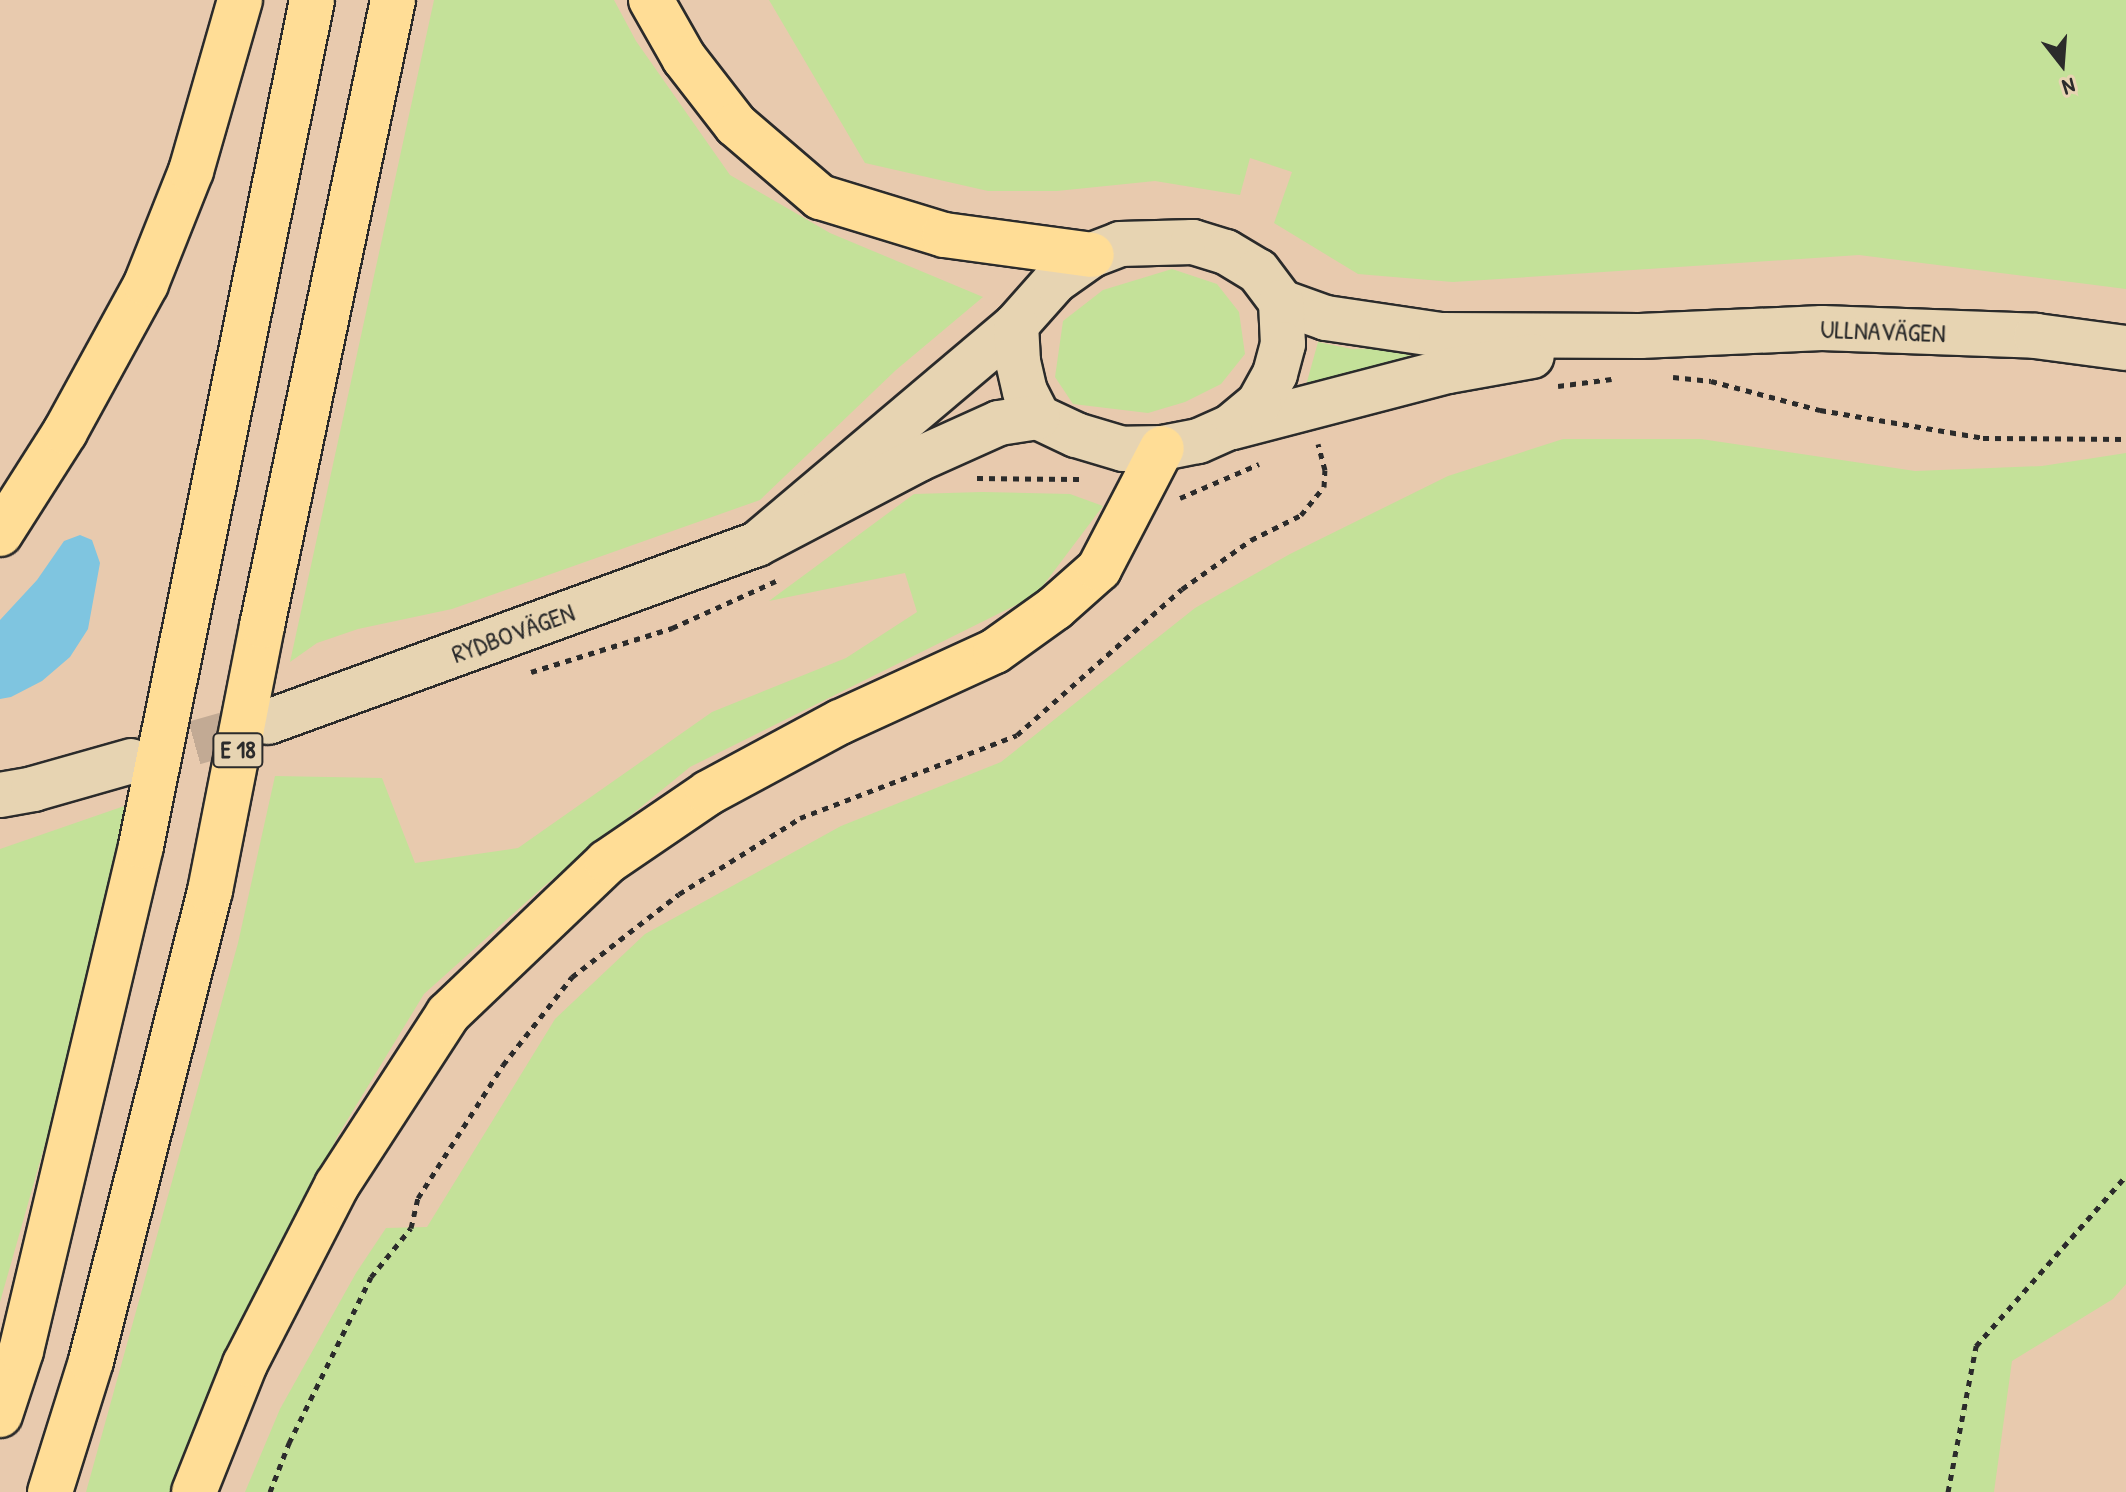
<!DOCTYPE html>
<html>
<head>
<meta charset="utf-8">
<style>
	body { margin:0 }
	#map { position:relative; width:2126px; height:1492px; overflow:hidden; background:#e8caae; font-family:"Patrick Hand",sans-serif }
	div>[style] { position:absolute }
	[style*='--x'] { left:calc(var(--x)*1px); top:calc(var(--y)*1px); width:calc(var(--w)*1px); rotate:calc(var(--a)*1deg) }
	.green>* { inset:0; background:#c4e199 }
	.water>* { inset:0; background:#7fc5e0 }
	.secondary-tunnel>* { height:44px; margin-top:-22px; transform-origin:0; background:repeating-linear-gradient(90deg,#c2aa94 0 44px,transparent 0 66px) }
	.path>* { height:5px; margin-top:-2.5px; transform-origin:0; background:repeating-linear-gradient(90deg,#2b2b2b 0 6px,transparent 0 12px) }
	.roads { filter:drop-shadow(2px 0 #2b2b2b) drop-shadow(-2px 0 #2b2b2b) drop-shadow(0 2px #2b2b2b) drop-shadow(0 -2px #2b2b2b) }
	.secondary>* { height:44px; margin:-22px; padding:0 22px; transform-origin:22px; border-radius:22px; background:#e7d4b2 }
	.highway>* { height:44px; margin:-22px; padding:0 22px; transform-origin:22px; border-radius:22px; background:#ffdd96 }
	span { translate:-50% -50%; white-space:nowrap; text-align:center; line-height:1.15; -webkit-text-stroke:6px #e7d4b2; paint-order:stroke }
	.shield-label span { padding:2px 6px; background:#e7d4b2; border:2px solid; border-radius:6px; -webkit-text-stroke-width:0 }
	.shield-label { font-size:24px; color:#2b2b2b; font-weight:700 }
	.street-label { font-size:26px; color:#2b2b2b }
	.north { position:absolute; left:2022px; top:24px; width:80px; height:80px; -webkit-text-stroke:6px #e7d4b2; paint-order:stroke; rotate:163deg; font-size:22px; font-weight:700; line-height:32px; text-align:center; color:#2b2b2b }
	.north::after { content:''; display:block; margin:auto; width:28px; height:36px; background:#2b2b2b; clip-path:polygon(50% 0,100% 100%,50% 72%,0 100%) }
</style>
</head>
<body>
<div id="map">
	<div class="green">
		<i style="clip-path:polygon(434px 0,614px 0,636px 41px,730px 175px,830px 233px,983px 297px,896px 370px,760px 500px,452px 609px,358px 629px,317px 643px,290px 662px)"></i>
		<i style="clip-path:polygon(769px 0,2126px 0,2126px 289px,1859px 255px,1453px 282px,1358px 274px,1274px 223px,1292px 172px,1250px 158px,1240px 195px,1155px 181px,1057px 191px,988px 191px,865px 163px)"></i>
		<i style="clip-path:polygon(1172px 269px,1217px 284px,1239px 312px,1245px 354px,1221px 384px,1185px 402px,1148px 413px,1073px 404px,1055px 377px,1063px 321px,1103px 290px)"></i>
		<i style="clip-path:polygon(1318px 342px,1352px 349px,1410px 348px,1410px 358px,1305px 389px)"></i>
		<i style="clip-path:polygon(1563px 439px,1701px 439px,1915px 471px,2042px 466px,2126px 453px,2126px 1284px,2113px 1299px,2012px 1361px,1994px 1492px,245px 1492px,280px 1409px,356px 1273px,386px 1228px,427px 1227px,555px 1019px,645px 934px,841px 826px,1001px 762px,1195px 608px,1290px 554px,1448px 476px)"></i>
		<i style="clip-path:polygon(982px 492px,1070px 494px,1103px 506px,1036px 595px,690px 767px,543px 887px,424px 994px,337px 1137px,177px 1492px,86px 1492px,238px 943px,275px 776px,382px 778px,415px 863px,518px 848px,712px 712px,846px 658px,917px 612px,905px 573px,769px 601px,914px 494px)"></i>
		<i style="clip-path:polygon(133px 803px,88px 993px,0 1302px,0 849px)"></i>
	</div>
	<div class="water">
		<i style="clip-path:polygon(80px 535px,92px 540px,100px 563px,88px 629px,70px 657px,42px 681px,11px 697px,0 699px,0 620px,37px 580px,64px 541px)"></i>
	</div>
	<div class="secondary-tunnel">
		<i style="--x:131;--y:761;--w:142;--a:-15.9"></i>
	</div>
	<div class="path">
		<i style="--x:1673;--y:377;--w:38;--a:6"></i>
		<i style="--x:1711;--y:381;--w:113;--a:14.9"></i>
		<i style="--x:1820;--y:410;--w:165;--a:9.7"></i>
		<i style="--x:1983;--y:438;--w:143;--a:0.4"></i>
		<i style="--x:1558;--y:386;--w:54;--a:-7.4"></i>
		<i style="--x:977;--y:478;--w:102;--a:0.6"></i>
		<i style="--x:1180;--y:498;--w:86;--a:-23.3"></i>
		<i style="--x:531;--y:672;--w:148;--a:-17.3"></i>
		<i style="--x:672;--y:628;--w:114;--a:-24.3"></i>
		<i style="--x:270;--y:1492;--w:53;--a:-68.8"></i>
		<i style="--x:289;--y:1443;--w:185;--a:-63.7"></i>
		<i style="--x:371;--y:1277;--w:63;--a:-50.8"></i>
		<i style="--x:411;--y:1228;--w:31;--a:-77"></i>
		<i style="--x:418;--y:1198;--w:158;--a:-57.4"></i>
		<i style="--x:503;--y:1065;--w:112;--a:-51.9"></i>
		<i style="--x:572;--y:977;--w:135;--a:-37.8"></i>
		<i style="--x:679;--y:894;--w:143;--a:-32.1"></i>
		<i style="--x:800;--y:818;--w:232;--a:-20.9"></i>
		<i style="--x:1017;--y:735;--w:220;--a:-41.5"></i>
		<i style="--x:1182;--y:589;--w:85;--a:-35.4"></i>
		<i style="--x:1251;--y:540;--w:56;--a:-26.6"></i>
		<i style="--x:1301;--y:515;--w:36;--a:-51"></i>
		<i style="--x:1324;--y:487;--w:17;--a:-87"></i>
		<i style="--x:1325;--y:470;--w:27;--a:-105"></i>
		<i style="--x:1948;--y:1492;--w:149;--a:-79.1"></i>
		<i style="--x:1976;--y:1346;--w:227;--a:-48.6"></i>
	</div>
	<div class="roads">
		<div class="secondary">
			<i style="--x:1281;--y:302;--w:48;--a:19.6"></i>
			<i style="--x:1326;--y:318;--w:116;--a:8.4"></i>
			<i style="--x:1441;--y:335;--w:199;--a:0.3"></i>
			<i style="--x:1640;--y:336;--w:182;--a:-2.5"></i>
			<i style="--x:1822;--y:328;--w:214;--a:2.1"></i>
			<i style="--x:2036;--y:336;--w:91;--a:7.6"></i>
			<i style="--x:1233;--y:427;--w:222;--a:-14.6"></i>
			<i style="--x:1448;--y:371;--w:85;--a:-10.1"></i>
			<i style="--x:757;--y:544;--w:339;--a:-40.2"></i>
			<i style="--x:1016;--y:325;--w:59;--a:-48.4"></i>
			<i style="--x:1055;--y:281;--w:45;--a:-35.1"></i>
			<i style="--x:1092;--y:255;--w:30;--a:-21"></i>
			<i style="--x:1120;--y:244;--w:73;--a:-1.6"></i>
			<i style="--x:1193;--y:242;--w:34;--a:17"></i>
			<i style="--x:1226;--y:252;--w:37;--a:31"></i>
			<i style="--x:1258;--y:271;--w:39;--a:53"></i>
			<i style="--x:1281;--y:302;--w:42;--a:87.3"></i>
			<i style="--x:1283;--y:344;--w:31;--a:105"></i>
			<i style="--x:1275;--y:374;--w:33;--a:119"></i>
			<i style="--x:1259;--y:403;--w:38;--a:140"></i>
			<i style="--x:1230;--y:427;--w:35;--a:156"></i>
			<i style="--x:1198;--y:441;--w:37;--a:169"></i>
			<i style="--x:1162;--y:448;--w:39;--a:179"></i>
			<i style="--x:1123;--y:449;--w:49;--a:-163.4"></i>
			<i style="--x:1076;--y:435;--w:42;--a:-154.7"></i>
			<i style="--x:1038;--y:417;--w:28;--a:-117"></i>
			<i style="--x:1025;--y:392;--w:31;--a:-103"></i>
			<i style="--x:1018;--y:362;--w:37;--a:-93"></i>
			<i style="--x:268;--y:722;--w:520;--a:-20"></i>
			<i style="--x:757;--y:544;--w:183;--a:-27.7"></i>
			<i style="--x:919;--y:459;--w:88;--a:-24.2"></i>
			<i style="--x:999;--y:423;--w:39;--a:-9"></i>
			<i style="--x:0;--y:795;--w:34;--a:-10"></i>
			<i style="--x:33;--y:789;--w:102;--a:-15.9"></i>
		</div>
		<div class="highway">
			<i style="--x:651;--y:0;--w:67;--a:60.4"></i>
			<i style="--x:684;--y:58;--w:85;--a:52.2"></i>
			<i style="--x:736;--y:125;--w:111;--a:40.6"></i>
			<i style="--x:820;--y:197;--w:130;--a:17"></i>
			<i style="--x:944;--y:235;--w:149;--a:7.7"></i>
			<i style="--x:0;--y:534;--w:121;--a:-57.5"></i>
			<i style="--x:65;--y:432;--w:169;--a:-61.3"></i>
			<i style="--x:146;--y:284;--w:122;--a:-68.3"></i>
			<i style="--x:191;--y:171;--w:178;--a:-74"></i>
			<i style="--x:0;--y:1415;--w:67;--a:-71.8"></i>
			<i style="--x:21;--y:1351;--w:519;--a:-76.63"></i>
			<i style="--x:141;--y:846;--w:863;--a:-78.57"></i>
			<i style="--x:50;--y:1492;--w:137;--a:-72.6"></i>
			<i style="--x:91;--y:1361;--w:485;--a:-75.8"></i>
			<i style="--x:210;--y:891;--w:270;--a:-78.9"></i>
			<i style="--x:262;--y:626;--w:640;--a:-78.18"></i>
			<i style="--x:194;--y:1492;--w:138;--a:-68.3"></i>
			<i style="--x:245;--y:1364;--w:201;--a:-62.8"></i>
			<i style="--x:337;--y:1185;--w:204;--a:-57"></i>
			<i style="--x:448;--y:1014;--w:220;--a:-43.7"></i>
			<i style="--x:607;--y:862;--w:122;--a:-34.3"></i>
			<i style="--x:708;--y:793;--w:150;--a:-28.3"></i>
			<i style="--x:840;--y:722;--w:170;--a:-24.6"></i>
			<i style="--x:995;--y:651;--w:74;--a:-35.6"></i>
			<i style="--x:1055;--y:608;--w:59;--a:-41.6"></i>
			<i style="--x:1099;--y:569;--w:136;--a:-62.5"></i>
		</div>
	</div>
	<div class="shield-label">
		<span style="left:238px;top:750px">E 18</span>
	</div>
	<div class="street-label">
		<span style="left:1883px;top:331px;rotate:2deg">ULLNAVÄGEN</span>
		<span style="left:513px;top:633px;rotate:-20deg">RYDBOVÄGEN</span>
	</div>
	<div class="north">N</div>
</div>
</body>
</html>
